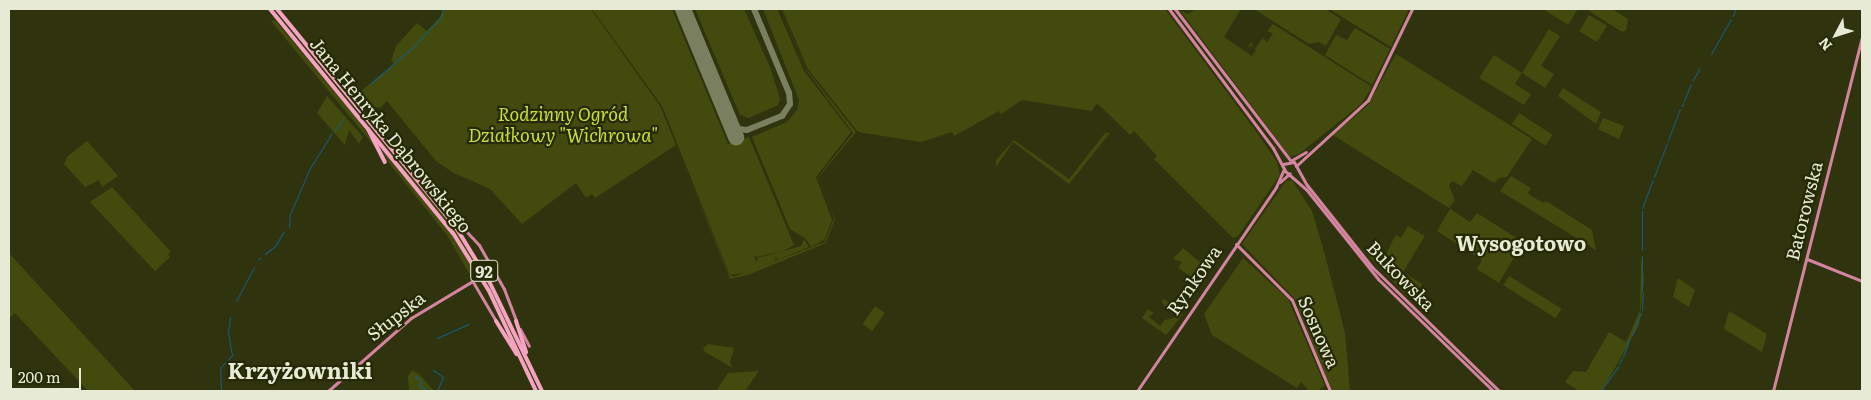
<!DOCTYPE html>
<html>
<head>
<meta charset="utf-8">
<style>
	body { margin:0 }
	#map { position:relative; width:1871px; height:400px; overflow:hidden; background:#2f340f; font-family:Literata,serif }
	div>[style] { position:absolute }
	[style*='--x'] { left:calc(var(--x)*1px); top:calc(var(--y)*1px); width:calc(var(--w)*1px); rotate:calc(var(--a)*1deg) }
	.green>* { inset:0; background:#434a0d; transform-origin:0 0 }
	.stream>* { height:1px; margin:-0.5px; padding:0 0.5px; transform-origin:0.5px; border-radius:0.5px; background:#135e84 }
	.taxiway>* { height:6px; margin:-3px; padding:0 3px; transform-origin:3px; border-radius:3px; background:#7a7f60 }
	.runway>* { height:16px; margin:-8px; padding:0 8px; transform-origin:8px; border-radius:8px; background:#7a7f60 }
	.secondary>* { height:3px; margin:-1.5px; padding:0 1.5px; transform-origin:1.5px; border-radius:1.5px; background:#d484a1 }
	.primary>* { height:4px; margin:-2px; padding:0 2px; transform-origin:2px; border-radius:2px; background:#f5a3c0 }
	.secondary-bridge>* { height:3px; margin:-1.5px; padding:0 1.5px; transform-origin:1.5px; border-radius:1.5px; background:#d484a1 }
	span { translate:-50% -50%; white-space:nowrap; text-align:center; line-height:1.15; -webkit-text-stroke:4.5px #252a04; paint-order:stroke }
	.shield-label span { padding:1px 4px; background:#252a04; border:1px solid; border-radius:4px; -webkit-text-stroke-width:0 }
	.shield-label { font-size:16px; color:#e7ebd6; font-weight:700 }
	.park-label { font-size:18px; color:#cadf34; font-style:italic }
	.street-label { font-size:18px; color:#e7ebd6 }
	.quarter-label { font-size:20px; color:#e7ebd6; font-weight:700 }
	.district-label { font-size:22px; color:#e7ebd6; font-weight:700 }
	.frame { position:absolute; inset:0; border:10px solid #e7ebd6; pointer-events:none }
	.north { position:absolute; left:1811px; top:10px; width:50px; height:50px; -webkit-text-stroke:4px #252a04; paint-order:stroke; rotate:230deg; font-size:14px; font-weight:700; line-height:20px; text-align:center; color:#e7ebd6 }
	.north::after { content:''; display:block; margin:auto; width:18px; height:22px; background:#e7ebd6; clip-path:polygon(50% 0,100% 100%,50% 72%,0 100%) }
	.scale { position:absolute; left:10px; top:368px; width:71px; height:22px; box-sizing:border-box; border:2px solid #e7ebd6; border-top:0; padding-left:6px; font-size:15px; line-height:18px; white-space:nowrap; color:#e7ebd6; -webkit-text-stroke:4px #252a04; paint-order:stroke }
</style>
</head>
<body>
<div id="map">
	<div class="green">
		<i style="clip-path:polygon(272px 9px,458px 234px,487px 280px,540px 391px,489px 288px,457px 235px)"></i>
		<i style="clip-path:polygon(443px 9px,591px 9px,660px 106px,699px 201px,729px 274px,733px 277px,825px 242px,834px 218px,818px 177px,853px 133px,806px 70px,780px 9px,806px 69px,856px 132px,818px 178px,835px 219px,826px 243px,748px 275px,730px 279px,676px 145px,595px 198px,592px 194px,586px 198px,576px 183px,522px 224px,490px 189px,452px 172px,436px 161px,387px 101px,380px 108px,373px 106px,361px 91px,394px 64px,391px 61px,396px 46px,417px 23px,427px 31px,440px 17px)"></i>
		<i style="clip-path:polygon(592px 9px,672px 9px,728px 144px,749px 137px,794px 245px,783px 251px,757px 257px,754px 255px,756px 262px,758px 258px,801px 246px,804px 239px,809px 247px,777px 260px,776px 255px,775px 261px,749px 272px,730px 275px,662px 106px)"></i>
		<i style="clip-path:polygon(695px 9px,744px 9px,770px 67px,780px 99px,778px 105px,749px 118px,740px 115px)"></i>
		<i style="clip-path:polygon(763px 9px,777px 9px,804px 71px,851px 132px,816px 177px,832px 220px,825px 239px,811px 247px,806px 239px,790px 229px,752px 137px,787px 122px,797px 110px,799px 100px)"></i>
		<i style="clip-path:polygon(782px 9px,1165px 9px,1255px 130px,1277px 162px,1280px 175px,1238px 236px,1233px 238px,1154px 159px,1157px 156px,1134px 131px,1130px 135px,1097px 103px,1092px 111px,1022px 100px,1001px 114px,999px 111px,954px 136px,952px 132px,921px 142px,858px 132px,808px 69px)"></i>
		<i style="clip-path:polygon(1179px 9px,1187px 14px,1197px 9px,1241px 9px,1224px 37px,1252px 56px,1256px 50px,1250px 46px,1247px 49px,1252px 41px,1252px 47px,1255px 49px,1264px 36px,1263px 39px,1267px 42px,1273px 34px,1268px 31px,1265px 34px,1273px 24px,1372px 87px,1361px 104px,1299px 154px,1290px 157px)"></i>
		<i style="clip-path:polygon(1254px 9px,1325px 9px,1341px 19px,1326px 46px,1319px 42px,1309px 44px)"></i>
		<i style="clip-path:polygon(1329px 9px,1409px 9px,1391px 47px)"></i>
		<i style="clip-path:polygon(1543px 9px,1578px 9px,1568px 25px)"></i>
		<i style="clip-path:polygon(1590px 9px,1612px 9px,1628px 19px,1626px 30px,1622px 32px,1589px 11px)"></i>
		<i style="left:1589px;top:15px;width:21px;height:19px;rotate:31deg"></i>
		<i style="clip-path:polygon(275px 20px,359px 121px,380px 153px,271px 21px)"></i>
		<i style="clip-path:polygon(1355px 28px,1390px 49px,1372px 85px,1325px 55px,1336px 35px,1347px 40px)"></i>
		<i style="clip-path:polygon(1549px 29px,1560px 36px,1541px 66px,1554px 74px,1545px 88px,1522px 73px,1515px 84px,1531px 94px,1524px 105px,1479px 78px,1494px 55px,1522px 73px)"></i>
		<i style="clip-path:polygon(1396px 54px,1532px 139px,1507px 177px,1499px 178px,1494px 183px,1473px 170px,1462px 186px,1452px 181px,1449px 186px,1455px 200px,1449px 208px,1333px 135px,1368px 105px)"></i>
		<i style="clip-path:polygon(1563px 88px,1601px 112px,1596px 124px,1558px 96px)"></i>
		<i style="clip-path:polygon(327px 96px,363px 137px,359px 144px,349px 130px,345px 145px,317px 113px)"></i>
		<i style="left:1519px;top:113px;width:40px;height:13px;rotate:33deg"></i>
		<i style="clip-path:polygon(1603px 118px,1624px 126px,1619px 139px,1598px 129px)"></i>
		<i style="clip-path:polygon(1105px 133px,1110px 133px,1069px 184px,1013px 142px,996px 167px,996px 160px,1014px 140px,1069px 179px)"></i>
		<i style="clip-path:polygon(87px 141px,118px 176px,102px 187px,99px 180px,85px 187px,64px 164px,68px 156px)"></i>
		<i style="clip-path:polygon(379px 145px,451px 231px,478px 275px,474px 277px,469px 273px,447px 235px,389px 163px)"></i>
		<i style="clip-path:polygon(1511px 176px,1531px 188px,1528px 193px,1531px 196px,1544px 203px,1546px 201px,1592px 230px,1596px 250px,1500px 191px)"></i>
		<i style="clip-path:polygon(1292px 180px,1312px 211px,1325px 255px,1345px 333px,1350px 391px,1332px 391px,1294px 298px,1242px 244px,1286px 181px)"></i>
		<i style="clip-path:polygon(112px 187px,171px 252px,168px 254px,170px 257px,155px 271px,90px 202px)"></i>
		<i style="clip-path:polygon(1450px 209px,1470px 222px,1477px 213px,1523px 242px,1499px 283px,1477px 269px,1482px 260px,1437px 231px)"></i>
		<i style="clip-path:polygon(1408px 226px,1425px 236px,1403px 272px,1422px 284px,1415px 295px,1410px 293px,1408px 297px,1361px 248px,1383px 261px,1393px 240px,1396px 235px,1401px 238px)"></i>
		<i style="clip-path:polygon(1183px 248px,1202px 264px,1193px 278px,1178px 268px,1182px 262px,1173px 259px)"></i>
		<i style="clip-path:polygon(9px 253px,135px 391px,88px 391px,15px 313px,9px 318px)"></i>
		<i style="clip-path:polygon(1641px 255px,1644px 279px,1639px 325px,1602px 391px,1579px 391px,1565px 382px,1573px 371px,1586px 372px,1609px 332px,1626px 342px,1640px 310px)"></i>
		<i style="clip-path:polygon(1243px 258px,1288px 299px,1325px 386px,1317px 391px,1309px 391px,1301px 382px,1297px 388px,1212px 335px,1204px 314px)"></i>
		<i style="left:1509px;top:276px;width:62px;height:11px;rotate:32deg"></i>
		<i style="clip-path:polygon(1678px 278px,1695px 290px,1689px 307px,1673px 297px)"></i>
		<i style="clip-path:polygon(1163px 298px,1183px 314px,1166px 335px,1142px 318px,1148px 309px,1154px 313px,1149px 317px,1160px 326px,1165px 320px,1179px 316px,1162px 303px)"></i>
		<i style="left:875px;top:306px;width:12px;height:22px;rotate:35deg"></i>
		<i style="clip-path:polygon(1729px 311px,1767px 334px,1762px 352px,1724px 329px)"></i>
		<i style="clip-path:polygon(708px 344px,734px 348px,730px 362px,733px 368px,705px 352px,703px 348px)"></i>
		<i style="clip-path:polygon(412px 370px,419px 374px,434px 391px,409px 391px,408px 376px)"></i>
		<i style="clip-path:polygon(759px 371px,745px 391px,716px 391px,728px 373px)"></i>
	</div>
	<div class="stream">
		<i style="--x:1733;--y:16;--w:7;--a:-74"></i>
		<i style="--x:1711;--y:54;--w:40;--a:-60.3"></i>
		<i style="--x:1693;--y:80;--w:13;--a:-61"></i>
		<i style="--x:370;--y:84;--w:55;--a:-40.6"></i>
		<i style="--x:412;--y:48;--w:42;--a:-46.9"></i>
		<i style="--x:441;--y:17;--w:8;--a:-76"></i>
		<i style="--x:1684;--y:101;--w:18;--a:-68"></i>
		<i style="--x:1682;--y:106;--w:3;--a:-72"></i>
		<i style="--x:340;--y:124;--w:6;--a:-59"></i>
		<i style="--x:334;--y:131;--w:8;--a:-50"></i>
		<i style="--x:1668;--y:140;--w:33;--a:-69"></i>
		<i style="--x:1654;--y:177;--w:36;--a:-69"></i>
		<i style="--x:1642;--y:208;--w:30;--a:-69"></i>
		<i style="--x:1642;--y:211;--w:39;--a:90"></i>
		<i style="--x:289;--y:227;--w:13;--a:-86"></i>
		<i style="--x:290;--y:214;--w:50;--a:-66.5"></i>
		<i style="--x:310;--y:168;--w:41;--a:-57.8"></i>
		<i style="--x:265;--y:254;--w:13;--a:-39"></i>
		<i style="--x:275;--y:246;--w:17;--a:-59"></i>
		<i style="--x:1642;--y:256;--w:35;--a:90"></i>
		<i style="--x:258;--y:260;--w:3;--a:-45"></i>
		<i style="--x:236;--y:301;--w:38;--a:-62"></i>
		<i style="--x:1642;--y:310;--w:17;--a:-87"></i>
		<i style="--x:1632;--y:335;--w:24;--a:-68"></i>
		<i style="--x:437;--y:338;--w:35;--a:-24"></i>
		<i style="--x:1623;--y:356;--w:19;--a:-69"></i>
		<i style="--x:1619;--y:364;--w:7;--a:-63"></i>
		<i style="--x:433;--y:370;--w:12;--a:35"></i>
		<i style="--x:443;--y:377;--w:15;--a:113"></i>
		<i style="--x:415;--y:376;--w:7;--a:34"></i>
		<i style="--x:421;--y:380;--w:5;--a:112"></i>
		<i style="--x:419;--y:385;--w:11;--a:34"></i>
		<i style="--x:1861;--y:377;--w:1;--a:0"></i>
		<i style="--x:1604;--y:386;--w:24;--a:-54"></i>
		<i style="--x:221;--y:391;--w:23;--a:-92"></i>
		<i style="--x:220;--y:368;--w:18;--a:-47"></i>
		<i style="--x:232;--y:355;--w:23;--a:-100"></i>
		<i style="--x:228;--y:332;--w:15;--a:-82"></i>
		<i style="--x:1601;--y:391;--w:4;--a:-56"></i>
	</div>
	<div class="taxiway">
		<i style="--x:728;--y:118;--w:16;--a:45"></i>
		<i style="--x:739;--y:129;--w:8;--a:7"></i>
		<i style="--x:747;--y:130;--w:38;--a:-22"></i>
		<i style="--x:782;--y:116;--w:14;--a:-56"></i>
		<i style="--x:790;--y:104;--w:11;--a:-95"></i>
		<i style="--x:789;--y:93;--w:91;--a:-112.6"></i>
	</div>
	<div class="runway">
		<i style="--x:683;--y:9;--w:139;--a:67.5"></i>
	</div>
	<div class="secondary">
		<i style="--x:1169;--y:9;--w:174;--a:53.2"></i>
		<i style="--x:1273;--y:148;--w:26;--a:62"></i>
		<i style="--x:1285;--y:171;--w:28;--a:41"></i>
		<i style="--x:1306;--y:189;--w:115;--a:51.3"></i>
		<i style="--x:1378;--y:279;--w:161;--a:44.2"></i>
		<i style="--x:1175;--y:9;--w:190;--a:52.7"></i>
		<i style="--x:1292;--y:160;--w:16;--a:-30"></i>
		<i style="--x:1283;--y:164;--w:11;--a:-10"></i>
		<i style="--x:1294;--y:162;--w:26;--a:61"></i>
		<i style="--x:1307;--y:185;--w:105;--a:51.6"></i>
		<i style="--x:1372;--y:267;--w:177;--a:44.3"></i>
		<i style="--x:1296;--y:166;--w:98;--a:-42.5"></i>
		<i style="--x:1368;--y:100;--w:101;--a:-64.2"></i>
		<i style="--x:1280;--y:182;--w:13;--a:-42"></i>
		<i style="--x:437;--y:200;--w:62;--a:47"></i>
		<i style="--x:479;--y:245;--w:51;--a:60.4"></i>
		<i style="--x:504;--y:289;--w:34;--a:69"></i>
		<i style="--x:1236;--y:244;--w:79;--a:45"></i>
		<i style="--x:1292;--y:300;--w:99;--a:67.3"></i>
		<i style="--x:1807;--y:259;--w:59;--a:21.8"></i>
		<i style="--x:489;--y:272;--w:5;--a:-37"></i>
		<i style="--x:473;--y:282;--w:45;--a:59.5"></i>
		<i style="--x:520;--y:329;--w:19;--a:62"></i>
		<i style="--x:328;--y:391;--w:111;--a:-41.3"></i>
		<i style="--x:411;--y:318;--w:76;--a:-31"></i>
		<i style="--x:1137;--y:391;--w:247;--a:-55.7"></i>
		<i style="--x:1276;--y:187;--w:20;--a:-66"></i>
		<i style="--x:1773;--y:391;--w:365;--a:-75.9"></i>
	</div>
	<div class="primary">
		<i style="--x:270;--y:9;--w:289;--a:50.8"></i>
		<i style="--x:453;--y:233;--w:68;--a:58.2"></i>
		<i style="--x:489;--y:291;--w:110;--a:64.8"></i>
		<i style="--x:277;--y:9;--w:284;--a:50.7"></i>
		<i style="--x:457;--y:229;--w:63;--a:58.6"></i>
		<i style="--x:490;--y:283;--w:120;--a:64.3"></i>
		<i style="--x:368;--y:129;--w:37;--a:63"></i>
		<i style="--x:496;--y:321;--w:39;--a:58"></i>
		<i style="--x:516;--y:321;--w:33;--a:72"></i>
	</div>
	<div class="secondary-bridge">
		<i style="--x:476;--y:279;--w:13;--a:-27"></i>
	</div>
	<div class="shield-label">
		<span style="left:484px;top:271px">92</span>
	</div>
	<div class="park-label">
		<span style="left:563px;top:125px">Rodzinny Ogród<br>Działkowy "Wichrowa"</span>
	</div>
	<div class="street-label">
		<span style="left:391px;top:135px;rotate:51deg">Jana Henryka Dąbrowskiego</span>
		<span style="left:1804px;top:211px;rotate:-76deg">Batorowska</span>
		<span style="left:1401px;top:276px;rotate:46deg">Bukowska</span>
		<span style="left:1194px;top:280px;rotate:-55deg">Rynkowa</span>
		<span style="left:396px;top:316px;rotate:-38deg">Słupska</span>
		<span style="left:1319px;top:332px;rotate:66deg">Sosnowa</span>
	</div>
	<div class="quarter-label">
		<span style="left:1521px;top:242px">Wysogotowo</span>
	</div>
	<div class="district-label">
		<span style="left:300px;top:370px">Krzyżowniki</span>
	</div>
	<div class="frame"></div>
	<div class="north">N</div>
	<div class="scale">200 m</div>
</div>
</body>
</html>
